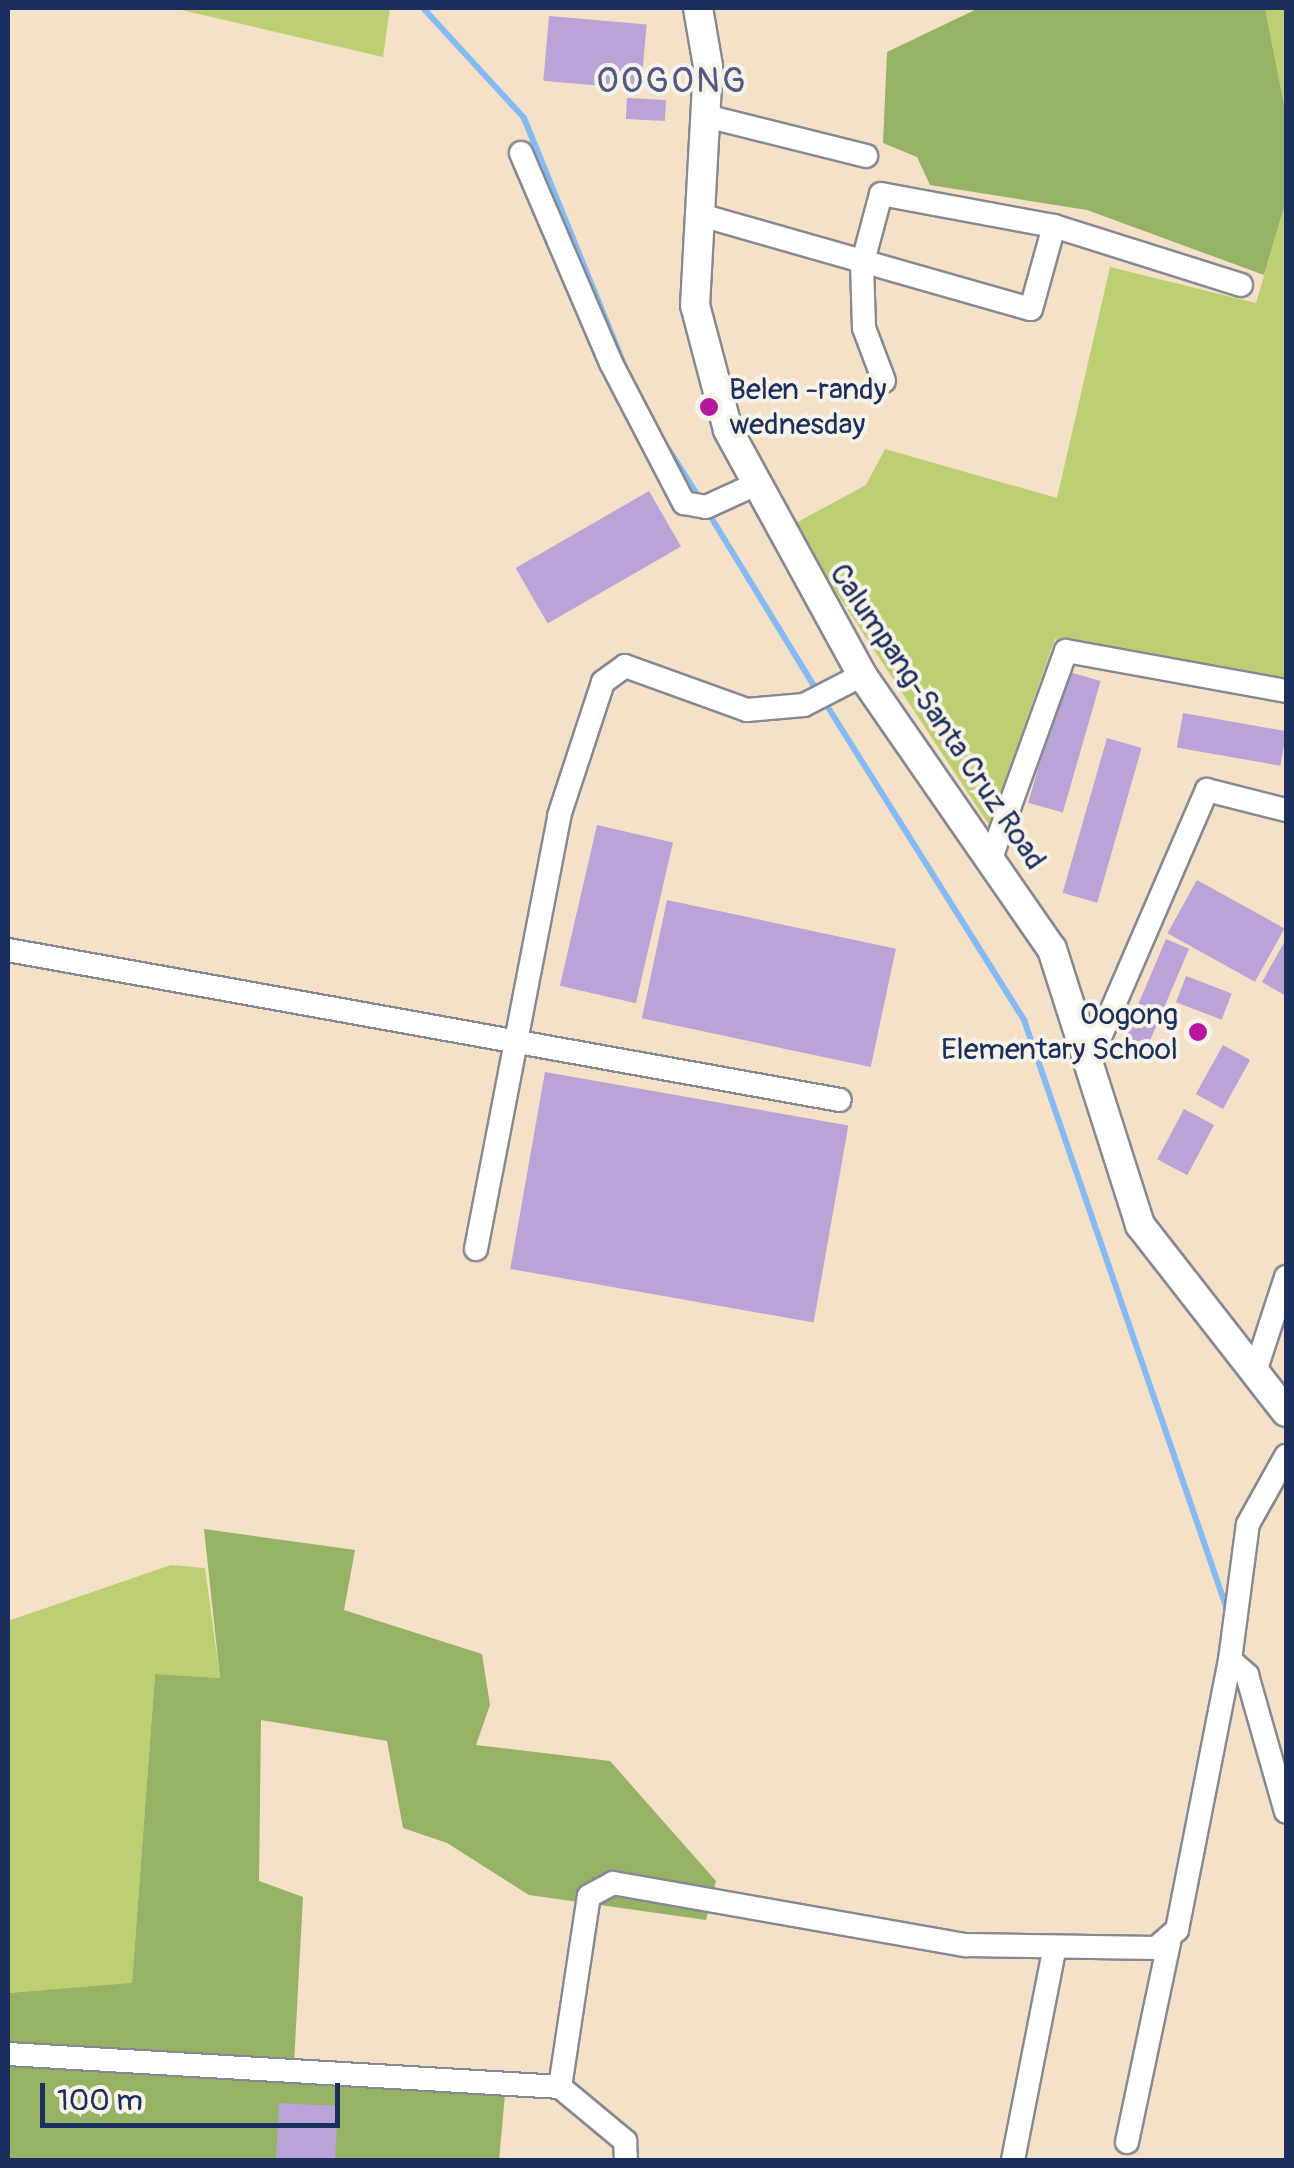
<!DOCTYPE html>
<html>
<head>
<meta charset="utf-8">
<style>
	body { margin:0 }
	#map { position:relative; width:1294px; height:2168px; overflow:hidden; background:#f4e1c8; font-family:Pangolin,sans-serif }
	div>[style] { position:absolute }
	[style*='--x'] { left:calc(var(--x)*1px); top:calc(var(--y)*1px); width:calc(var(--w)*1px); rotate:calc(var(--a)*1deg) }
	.green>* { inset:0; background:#bcd073 }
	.forest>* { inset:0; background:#95b265 }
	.stream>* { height:6px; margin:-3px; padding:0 3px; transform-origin:3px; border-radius:3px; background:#85baf4 }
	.building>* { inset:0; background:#baa3d7; transform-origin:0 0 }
	.roads { filter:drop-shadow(2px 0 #888893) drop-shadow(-2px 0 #888893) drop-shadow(0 2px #888893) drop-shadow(0 -2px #888893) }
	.minor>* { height:22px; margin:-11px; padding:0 11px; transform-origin:11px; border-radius:11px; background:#fff }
	.major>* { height:28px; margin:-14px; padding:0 14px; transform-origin:14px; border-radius:14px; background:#fff }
	.dots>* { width:28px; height:28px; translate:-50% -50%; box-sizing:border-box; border:5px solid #f7f3e8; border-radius:50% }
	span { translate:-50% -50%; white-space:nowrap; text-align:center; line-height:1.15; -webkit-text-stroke:8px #f7f3e8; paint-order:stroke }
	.poi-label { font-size:30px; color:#1b2f5e }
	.left { translate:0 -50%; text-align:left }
	.right { translate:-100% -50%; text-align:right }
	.street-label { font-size:30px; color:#1b2f5e }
	.quarter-label { font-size:35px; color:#535888; letter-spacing:2.5px }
	.frame { position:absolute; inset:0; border:10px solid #1b2f5e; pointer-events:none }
	.scale { position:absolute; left:40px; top:2083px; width:300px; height:45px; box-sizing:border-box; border:5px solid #1b2f5e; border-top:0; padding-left:12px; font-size:30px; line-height:35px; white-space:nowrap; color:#1b2f5e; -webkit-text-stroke:8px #f7f3e8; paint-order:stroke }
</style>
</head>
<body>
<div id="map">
	<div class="green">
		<i style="clip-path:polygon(173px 8px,390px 8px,383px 57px)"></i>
		<i style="clip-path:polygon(1265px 8px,1286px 8px,1286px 115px)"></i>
		<i style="clip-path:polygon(1286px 201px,1286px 696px,1055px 639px,989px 825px,792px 525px,866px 485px,885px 449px,1057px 498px,1110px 267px,1256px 303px)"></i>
		<i style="clip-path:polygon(171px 1565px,205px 1568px,220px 1678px,155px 1674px,132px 1984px,8px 1993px,8px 1621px)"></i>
	</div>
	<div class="forest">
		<i style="clip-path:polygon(979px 8px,1265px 8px,1286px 115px,1286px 201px,1264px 275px,1087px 210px,930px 185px,917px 157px,883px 143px,887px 52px)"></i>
		<i style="clip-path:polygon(204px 1529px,355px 1550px,344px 1610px,482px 1654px,490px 1705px,476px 1745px,610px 1761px,716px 1881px,706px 1920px,529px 1895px,447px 1843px,403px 1828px,387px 1741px,261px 1720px,259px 1881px,303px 1897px,294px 2063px,505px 2094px,499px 2160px,8px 2160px,8px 1993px,132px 1983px,155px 1674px,220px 1678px)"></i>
	</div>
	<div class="stream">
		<i style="--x:423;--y:8;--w:149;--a:47.4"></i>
		<i style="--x:524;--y:118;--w:271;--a:67.9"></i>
		<i style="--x:664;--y:442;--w:67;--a:57.7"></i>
		<i style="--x:709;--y:514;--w:207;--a:58.6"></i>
		<i style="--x:824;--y:701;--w:377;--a:57.9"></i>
		<i style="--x:1024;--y:1020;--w:626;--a:70.99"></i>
	</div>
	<div class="building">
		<i style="left:549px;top:16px;width:98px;height:65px;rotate:5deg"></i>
		<i style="left:627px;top:98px;width:39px;height:21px;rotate:3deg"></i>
		<i style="left:649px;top:491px;width:64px;height:154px;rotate:60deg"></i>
		<i style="left:1066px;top:671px;width:36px;height:137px;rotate:16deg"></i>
		<i style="left:1183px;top:713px;width:105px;height:35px;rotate:10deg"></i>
		<i style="left:1107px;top:738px;width:36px;height:161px;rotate:16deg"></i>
		<i style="left:597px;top:825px;width:78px;height:165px;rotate:13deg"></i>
		<i style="left:1197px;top:880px;width:100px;height:61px;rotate:29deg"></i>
		<i style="left:667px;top:900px;width:234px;height:121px;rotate:12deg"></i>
		<i style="left:1166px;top:939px;width:25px;height:108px;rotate:23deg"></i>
		<i style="clip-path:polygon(1286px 939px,1286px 996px,1262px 982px)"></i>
		<i style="left:1186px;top:976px;width:49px;height:28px;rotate:21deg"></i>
		<i style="left:1223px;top:1045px;width:31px;height:56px;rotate:29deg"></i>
		<i style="left:545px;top:1072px;width:308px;height:200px;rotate:10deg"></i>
		<i style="left:1184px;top:1109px;width:34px;height:57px;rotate:28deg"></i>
		<i style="left:279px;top:2103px;width:59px;height:57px;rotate:3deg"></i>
	</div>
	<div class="roads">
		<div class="minor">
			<i style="--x:706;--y:116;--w:165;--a:14"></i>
			<i style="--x:521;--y:153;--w:228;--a:66.8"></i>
			<i style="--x:611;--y:363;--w:158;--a:62.5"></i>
			<i style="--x:684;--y:503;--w:22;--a:10"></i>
			<i style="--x:706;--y:507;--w:51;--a:-24.5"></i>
			<i style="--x:697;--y:214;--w:347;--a:15.9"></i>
			<i style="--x:1031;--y:309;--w:86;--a:-74.5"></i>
			<i style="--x:884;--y:381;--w:57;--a:-110.7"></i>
			<i style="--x:864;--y:328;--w:63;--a:-91.8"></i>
			<i style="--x:862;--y:265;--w:73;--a:-75"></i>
			<i style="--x:881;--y:194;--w:176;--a:10.5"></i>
			<i style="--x:1054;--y:226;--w:196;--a:17.5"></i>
			<i style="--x:991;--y:858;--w:220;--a:-70.1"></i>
			<i style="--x:1066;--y:651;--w:224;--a:10.3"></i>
			<i style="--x:8;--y:950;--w:845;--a:10.22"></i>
			<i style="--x:1091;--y:1058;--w:292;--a:-66.6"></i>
			<i style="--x:1207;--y:790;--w:81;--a:14.2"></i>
			<i style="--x:476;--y:1249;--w:441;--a:-79.1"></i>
			<i style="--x:559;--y:816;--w:141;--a:-71.8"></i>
			<i style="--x:603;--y:682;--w:27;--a:-36"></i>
			<i style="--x:625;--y:666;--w:130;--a:19.8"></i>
			<i style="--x:747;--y:710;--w:57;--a:-5"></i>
			<i style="--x:804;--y:705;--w:65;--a:-27.3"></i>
			<i style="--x:1255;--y:1372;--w:100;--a:-71.9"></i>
			<i style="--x:1230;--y:1660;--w:137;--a:-82.5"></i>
			<i style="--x:1248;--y:1524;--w:78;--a:-60.8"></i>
			<i style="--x:8;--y:2054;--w:553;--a:3.42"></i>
			<i style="--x:560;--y:2087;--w:193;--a:-81.4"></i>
			<i style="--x:589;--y:1896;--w:27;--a:-28"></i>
			<i style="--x:613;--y:1883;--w:358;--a:10"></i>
			<i style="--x:966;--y:1945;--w:190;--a:0.9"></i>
			<i style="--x:1156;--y:1948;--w:28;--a:-41"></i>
			<i style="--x:1177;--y:1930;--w:275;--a:-78.9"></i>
			<i style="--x:1230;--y:1660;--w:23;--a:41"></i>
			<i style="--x:1247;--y:1675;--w:142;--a:74.1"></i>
			<i style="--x:560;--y:2087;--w:85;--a:39.7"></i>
			<i style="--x:625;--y:2141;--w:19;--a:87"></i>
			<i style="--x:1127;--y:2142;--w:204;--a:-78.1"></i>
			<i style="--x:1013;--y:2160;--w:213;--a:-78.9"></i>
		</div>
		<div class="major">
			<i style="--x:698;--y:8;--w:59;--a:80.2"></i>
			<i style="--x:708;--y:66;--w:239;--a:93.1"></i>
			<i style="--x:695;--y:305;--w:129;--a:75.2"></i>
			<i style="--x:728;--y:430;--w:279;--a:61.3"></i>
			<i style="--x:862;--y:675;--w:333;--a:55.3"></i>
			<i style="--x:1052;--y:949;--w:290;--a:72.3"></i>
			<i style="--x:1140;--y:1225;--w:237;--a:52"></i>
		</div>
	</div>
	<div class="dots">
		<i style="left:709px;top:407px;background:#b5179e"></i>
		<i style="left:1198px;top:1032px;background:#b5179e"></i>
	</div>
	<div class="poi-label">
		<span class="left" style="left:729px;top:407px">Belen -randy<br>wednesday</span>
		<span class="right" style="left:1178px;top:1032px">Oogong<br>Elementary School</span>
	</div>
	<div class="street-label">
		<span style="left:937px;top:717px;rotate:56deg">Calumpang-Santa Cruz Road</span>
	</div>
	<div class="quarter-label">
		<span style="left:672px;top:81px">OOGONG</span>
	</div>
	<div class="frame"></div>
	<div class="scale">100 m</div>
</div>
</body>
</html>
